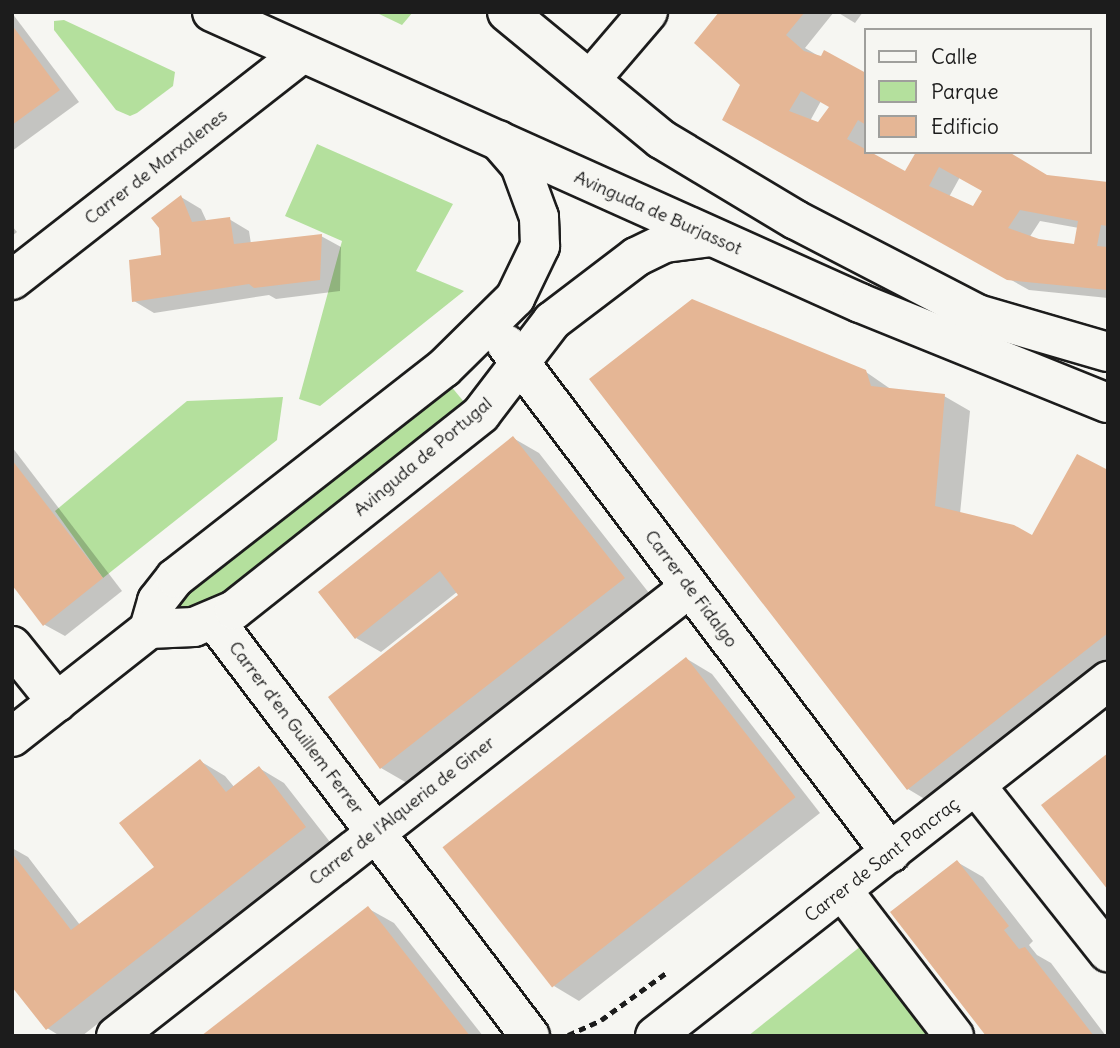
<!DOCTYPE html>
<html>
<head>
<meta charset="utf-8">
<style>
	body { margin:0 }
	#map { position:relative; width:1120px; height:1048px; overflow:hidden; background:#f6f6f2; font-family:Delius,sans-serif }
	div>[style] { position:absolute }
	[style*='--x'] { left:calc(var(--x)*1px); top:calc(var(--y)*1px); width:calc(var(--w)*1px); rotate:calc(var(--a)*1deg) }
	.green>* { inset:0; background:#b4e09d }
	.shadow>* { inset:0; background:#0003 }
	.building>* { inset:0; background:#e5b695; transform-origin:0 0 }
	.path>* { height:4.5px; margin-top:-2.25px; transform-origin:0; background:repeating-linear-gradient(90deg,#1c1c1c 0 7px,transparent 0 12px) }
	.roads { filter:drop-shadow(2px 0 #1c1c1c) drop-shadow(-2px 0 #1c1c1c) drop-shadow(0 2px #1c1c1c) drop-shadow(0 -2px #1c1c1c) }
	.minor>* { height:38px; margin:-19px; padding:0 19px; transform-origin:19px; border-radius:19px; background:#f6f6f2 }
	.major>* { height:38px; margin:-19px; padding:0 19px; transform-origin:19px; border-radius:19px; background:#f6f6f2 }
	span { translate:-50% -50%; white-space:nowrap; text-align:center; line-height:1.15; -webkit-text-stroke:5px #f6f6f2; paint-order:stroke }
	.street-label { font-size:18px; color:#1c1c1c }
	.frame { position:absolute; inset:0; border:14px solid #1c1c1c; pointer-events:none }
	.legend { position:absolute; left:864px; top:28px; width:228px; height:126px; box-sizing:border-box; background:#f6f6f2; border:2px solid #9f9f9c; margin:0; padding:9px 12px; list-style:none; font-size:21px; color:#1c1c1c }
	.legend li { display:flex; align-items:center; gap:14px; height:35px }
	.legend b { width:35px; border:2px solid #9f9f9c }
</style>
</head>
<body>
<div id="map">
	<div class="green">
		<i style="clip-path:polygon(375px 12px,413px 12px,402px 25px)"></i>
		<i style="clip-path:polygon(64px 20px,175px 72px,173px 86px,137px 113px,130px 116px,116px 110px,54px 30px,54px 21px)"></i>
		<i style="clip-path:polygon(317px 144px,453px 204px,416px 271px,464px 291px,320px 406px,299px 399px,342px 241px,285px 216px)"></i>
		<i style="clip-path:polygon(445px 379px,469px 408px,235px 595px,184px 618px,167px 604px)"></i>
		<i style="clip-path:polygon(283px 397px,277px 440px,103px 578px,55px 511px,187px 401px)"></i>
		<i style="clip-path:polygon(861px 946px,933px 1036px,748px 1036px)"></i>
	</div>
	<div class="shadow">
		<i style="clip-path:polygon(evenodd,721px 12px,834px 12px,805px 48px,822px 58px,825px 52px,866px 76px,866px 152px,905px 173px,917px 153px,1108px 186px,1108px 298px,1029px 290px,724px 120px,742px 84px,721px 12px,821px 101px,831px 106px,819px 124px,810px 121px,821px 101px,721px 12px,960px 177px,984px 191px,974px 208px,949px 197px,960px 177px,721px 12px,1040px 221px,1079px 228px,1076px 246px,1029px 238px,1040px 221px)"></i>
		<i style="clip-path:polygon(837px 12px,863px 12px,855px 23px)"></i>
		<i style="clip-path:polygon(12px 13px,79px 102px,12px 151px)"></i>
		<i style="clip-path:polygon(181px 197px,201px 209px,207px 222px,229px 219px,249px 231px,251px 244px,321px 236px,341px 247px,340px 291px,276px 299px,269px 295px,154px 313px,134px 301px,163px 257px)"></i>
		<i style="clip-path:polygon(12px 226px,17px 232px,12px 236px)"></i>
		<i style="clip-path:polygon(866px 372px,892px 390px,944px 396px,970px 411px,960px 514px,1032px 537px,1108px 472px,1108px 667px,933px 804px,908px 789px)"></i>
		<i style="clip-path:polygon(513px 438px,539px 453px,649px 593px,407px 783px,381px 768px,330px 697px,460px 596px,457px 592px,381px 652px,356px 638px)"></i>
		<i style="clip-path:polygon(12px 447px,122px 591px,65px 636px,45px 625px,12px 582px)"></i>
		<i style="clip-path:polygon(687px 659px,712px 674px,820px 813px,579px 1001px,554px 986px)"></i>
		<i style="clip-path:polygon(200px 761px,225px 776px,235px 788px,259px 768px,284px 783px,330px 842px,82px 1036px,60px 1036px,47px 1028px,12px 984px,12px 848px,28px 857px,80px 925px,156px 867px)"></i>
		<i style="clip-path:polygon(957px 862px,983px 877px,1033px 941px,1029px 945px,1037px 955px,1051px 963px,1106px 1036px,988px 1036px)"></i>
		<i style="clip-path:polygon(369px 909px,394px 923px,483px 1036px,204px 1036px)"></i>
	</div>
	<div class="building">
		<i style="clip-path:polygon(evenodd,719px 12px,805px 12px,786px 35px,804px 51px,821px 56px,824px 50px,866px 73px,866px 125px,858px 120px,847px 139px,905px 171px,916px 152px,1009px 152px,1047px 175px,1108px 182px,1108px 226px,1101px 225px,1097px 246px,1108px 247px,1108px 290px,1007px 280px,722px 120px,740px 85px,694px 43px,719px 12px,801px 91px,829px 107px,818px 122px,789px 111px,801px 91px,719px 12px,939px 167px,982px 191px,973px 206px,929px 186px,939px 167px,719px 12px,1020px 210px,1078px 221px,1074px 244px,1039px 239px,1008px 228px,1020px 210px)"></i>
		<i style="clip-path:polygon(12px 25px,60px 90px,12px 125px)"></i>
		<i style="clip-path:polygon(181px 195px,192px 222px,230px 217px,234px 244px,322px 234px,320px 280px,254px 288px,249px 284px,132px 302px,129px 260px,161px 255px,159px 228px,151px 218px)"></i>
		<i style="clip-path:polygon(692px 299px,866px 370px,871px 386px,945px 394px,935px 506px,1014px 525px,1032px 535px,1077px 454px,1108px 470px,1108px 633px,907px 790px,589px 379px)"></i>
		<i style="clip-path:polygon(513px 436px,625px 578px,380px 769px,328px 697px,458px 595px,440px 571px,355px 639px,318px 592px)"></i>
		<i style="clip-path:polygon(12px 460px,103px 578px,43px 626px,12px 585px)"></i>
		<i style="left:686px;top:657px;width:178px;height:309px;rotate:52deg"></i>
		<i style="clip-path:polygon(1108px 753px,1108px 890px,1041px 805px)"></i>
		<i style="clip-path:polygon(200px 759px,226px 792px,259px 766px,306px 827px,46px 1030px,12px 987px,12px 853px,71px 930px,154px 867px,119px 823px)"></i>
		<i style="clip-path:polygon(957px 860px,1009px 926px,1004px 930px,1019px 949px,1025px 947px,1094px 1036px,986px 1036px,890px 912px)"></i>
		<i style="clip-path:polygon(368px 906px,470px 1036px,201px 1036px)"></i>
	</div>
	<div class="path">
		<i style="--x:568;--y:1035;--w:36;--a:-24"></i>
		<i style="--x:601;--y:1020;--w:80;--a:-35.9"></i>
	</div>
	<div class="roads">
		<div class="minor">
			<i style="--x:590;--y:80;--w:89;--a:-49.5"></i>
			<i style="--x:12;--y:280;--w:367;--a:-38"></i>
			<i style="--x:506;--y:344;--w:638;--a:52.9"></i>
			<i style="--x:215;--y:621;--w:521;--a:52.8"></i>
			<i style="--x:149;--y:629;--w:45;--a:-2.5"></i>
			<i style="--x:194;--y:627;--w:43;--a:-23"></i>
			<i style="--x:234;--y:610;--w:315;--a:-38.4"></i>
			<i style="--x:481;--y:414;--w:117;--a:-52.6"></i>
			<i style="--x:552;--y:321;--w:106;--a:-37.3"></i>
			<i style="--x:636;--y:257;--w:32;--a:-26"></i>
			<i style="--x:665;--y:243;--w:45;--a:-7.6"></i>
			<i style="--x:12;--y:646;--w:72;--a:51.2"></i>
			<i style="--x:12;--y:737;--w:174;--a:-38.2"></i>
			<i style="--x:149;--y:629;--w:29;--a:-74"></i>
			<i style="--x:157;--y:601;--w:29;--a:-52"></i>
			<i style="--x:175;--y:578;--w:341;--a:-38"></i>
			<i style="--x:444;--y:368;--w:100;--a:-44.6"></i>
			<i style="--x:515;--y:298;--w:58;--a:-64.3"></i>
			<i style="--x:540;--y:246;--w:29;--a:-92"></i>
			<i style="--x:539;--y:217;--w:55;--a:-110.1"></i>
			<i style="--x:520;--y:165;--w:33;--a:-131"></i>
			<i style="--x:977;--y:787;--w:211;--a:51.6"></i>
			<i style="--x:842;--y:890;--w:184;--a:52.5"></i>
			<i style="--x:116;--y:1036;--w:727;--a:-38.02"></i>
			<i style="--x:655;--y:1036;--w:576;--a:-38.08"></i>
		</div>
		<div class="major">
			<i style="--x:212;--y:12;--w:710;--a:24.18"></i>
			<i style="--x:860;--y:303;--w:267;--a:22"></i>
			<i style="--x:507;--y:12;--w:200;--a:39.5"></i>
			<i style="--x:661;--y:139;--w:157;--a:31"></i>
			<i style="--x:796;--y:220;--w:204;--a:27.4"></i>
			<i style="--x:977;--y:314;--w:136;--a:16.2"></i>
		</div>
	</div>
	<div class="street-label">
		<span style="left:156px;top:167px;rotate:-38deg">Carrer de Marxalenes</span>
		<span style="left:658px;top:213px;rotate:24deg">Avinguda de Burjassot</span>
		<span style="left:423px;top:457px;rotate:-40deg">Avinguda de Portugal</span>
		<span style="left:691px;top:589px;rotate:53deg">Carrer de Fidalgo</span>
		<span style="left:296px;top:728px;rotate:53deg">Carrer d'en Guillem Ferrer</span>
		<span style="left:402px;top:811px;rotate:-38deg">Carrer de l'Alqueria de Giner</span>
		<span style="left:882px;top:860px;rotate:-38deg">Carrer de Sant Pancraç</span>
	</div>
	<div class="frame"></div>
	<ul class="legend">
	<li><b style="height:9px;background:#f6f6f2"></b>Calle</li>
	<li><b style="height:19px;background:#b4e09d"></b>Parque</li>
	<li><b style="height:19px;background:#e5b695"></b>Edificio</li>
	</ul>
</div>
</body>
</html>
